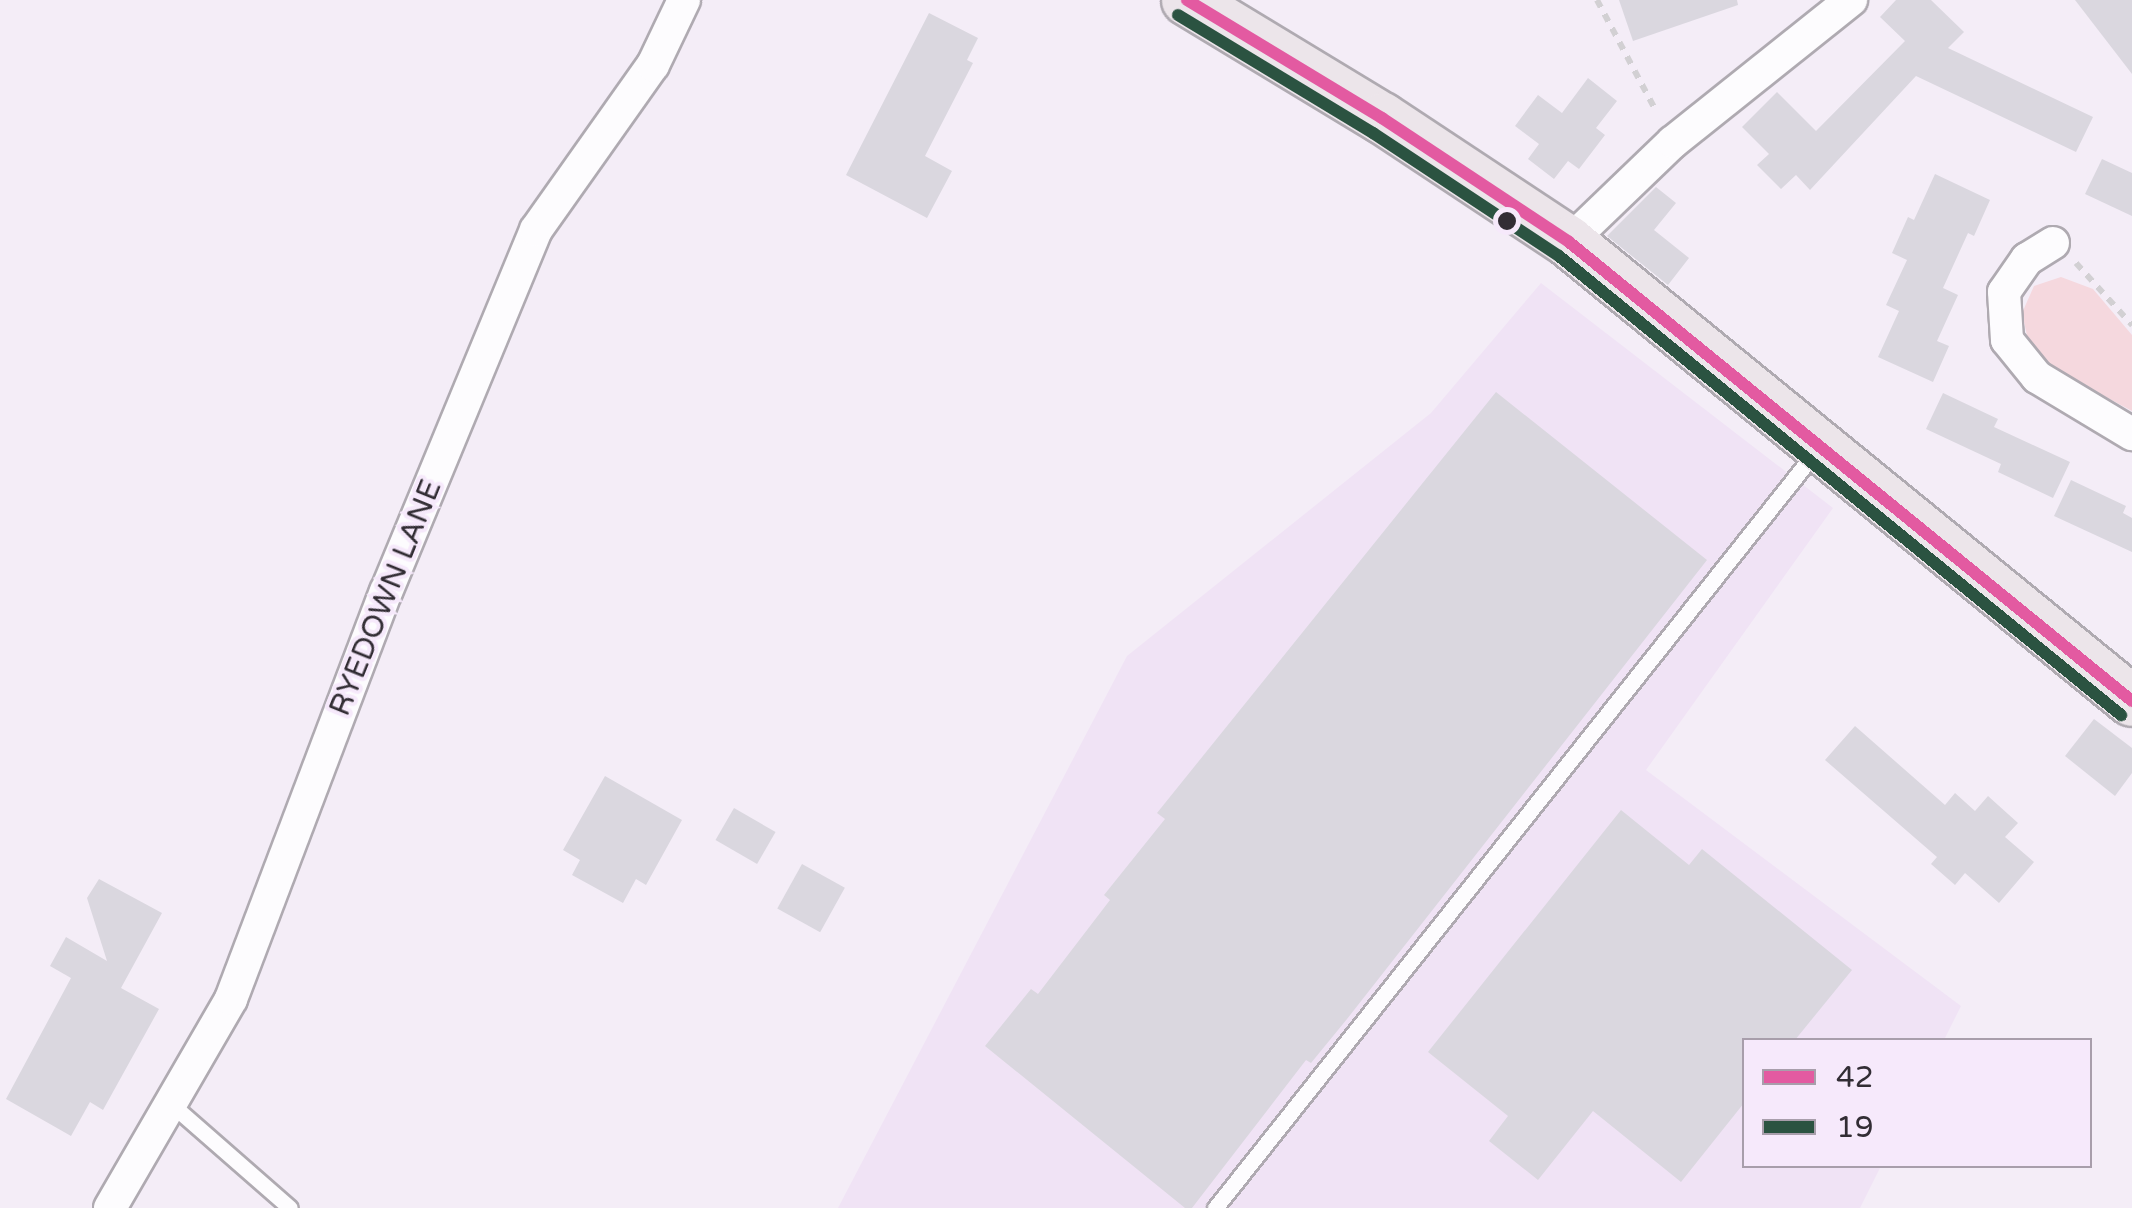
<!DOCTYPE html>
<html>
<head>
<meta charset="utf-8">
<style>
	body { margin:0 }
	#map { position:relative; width:2132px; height:1208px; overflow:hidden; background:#f4edf7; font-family:"Varela Round",sans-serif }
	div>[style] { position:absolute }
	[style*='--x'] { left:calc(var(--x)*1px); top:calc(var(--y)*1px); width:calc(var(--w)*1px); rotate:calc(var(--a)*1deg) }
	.built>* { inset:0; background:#f0e3f5 }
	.green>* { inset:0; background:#f5d8de }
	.building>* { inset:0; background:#dad7df; transform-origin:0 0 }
	.path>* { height:6px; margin-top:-3px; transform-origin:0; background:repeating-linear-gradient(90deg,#d2d0d3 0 8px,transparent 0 16px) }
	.roads { filter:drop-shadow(2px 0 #afaab1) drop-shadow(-2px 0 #afaab1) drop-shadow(0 2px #afaab1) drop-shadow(0 -2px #afaab1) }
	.lane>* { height:15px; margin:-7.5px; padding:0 7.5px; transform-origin:7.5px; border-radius:7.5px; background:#fdfcfe }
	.street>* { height:32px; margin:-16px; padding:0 16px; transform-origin:16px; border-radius:16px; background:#fdfcfe }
	.primary>* { height:50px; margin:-25px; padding:0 25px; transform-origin:25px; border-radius:25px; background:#ece5ea }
	.bus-1>* { height:12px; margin:-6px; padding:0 6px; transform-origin:6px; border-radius:6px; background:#e35aa1 }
	.bus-2>* { height:12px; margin:-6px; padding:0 6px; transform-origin:6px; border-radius:6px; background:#2b5341 }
	.dots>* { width:28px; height:28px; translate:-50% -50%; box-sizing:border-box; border:5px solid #f6e9fb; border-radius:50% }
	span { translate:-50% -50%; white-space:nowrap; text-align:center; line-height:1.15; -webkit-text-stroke:8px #f6e9fb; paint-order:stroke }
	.street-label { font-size:30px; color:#322d34 }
	.legend { position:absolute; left:1742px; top:1038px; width:350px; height:130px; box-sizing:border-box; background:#f6e9fb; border:2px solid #a89eab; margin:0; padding:12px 18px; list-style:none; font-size:30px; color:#322d34 }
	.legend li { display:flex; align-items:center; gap:20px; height:50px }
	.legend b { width:50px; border:2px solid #a89eab }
</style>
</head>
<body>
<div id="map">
	<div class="built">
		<i style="clip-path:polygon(1541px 283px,1833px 508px,1646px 770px,1961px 1006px,1944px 1040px,1744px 1040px,1744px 1166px,1881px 1166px,1860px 1208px,838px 1208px,1127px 656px,1431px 413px)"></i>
	</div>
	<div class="green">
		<i style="clip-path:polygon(2061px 277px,2093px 289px,2132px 335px,2132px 411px,2050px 367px,2028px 340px,2022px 313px,2034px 286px)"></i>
	</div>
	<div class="building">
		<i style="clip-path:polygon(1619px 0,1737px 0,1738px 5px,1633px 41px)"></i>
		<i style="clip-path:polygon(1896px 0,1931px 0,1964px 32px,1948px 48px,2093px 117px,2076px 152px,1916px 76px,1810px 190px,1796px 175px,1781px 189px,1757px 165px,1769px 154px,1742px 127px,1777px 92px,1816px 131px,1905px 41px,1880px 17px)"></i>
		<i style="clip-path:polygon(2075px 0,2132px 0,2132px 74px)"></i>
		<i style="clip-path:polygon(929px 13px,978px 38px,967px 60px,973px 63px,925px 156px,952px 171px,927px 218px,846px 175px)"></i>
		<i style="clip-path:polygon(1588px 78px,1617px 101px,1596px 128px,1605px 135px,1579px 169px,1568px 161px,1554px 179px,1528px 159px,1539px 144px,1515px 126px,1538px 95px,1562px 113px)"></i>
		<i style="clip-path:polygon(2102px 159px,2132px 173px,2132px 216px,2085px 194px)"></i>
		<i style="clip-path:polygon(1935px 174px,1990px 200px,1974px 236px,1968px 233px,1943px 288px,1958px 295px,1937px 341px,1949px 346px,1933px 382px,1878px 357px,1899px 311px,1886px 305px,1907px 260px,1892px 253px,1908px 217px,1914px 220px)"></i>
		<i style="clip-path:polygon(1656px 187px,1676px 203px,1654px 230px,1689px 258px,1668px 285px,1607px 236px)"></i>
		<i style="clip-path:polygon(1496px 392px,1707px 560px,1347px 1019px,1311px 1063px,1306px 1060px,1192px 1208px,1185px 1208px,985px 1046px,1031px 989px,1038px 994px,1110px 900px,1104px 895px,1165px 819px,1157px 813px)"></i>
		<i style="clip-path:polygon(1943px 393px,1998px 419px,1994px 427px,2070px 462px,2053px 498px,1998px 472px,2001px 464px,1926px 429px)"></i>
		<i style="clip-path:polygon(2071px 480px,2126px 506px,2123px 513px,2132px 518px,2132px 552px,2054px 516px)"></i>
		<i style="clip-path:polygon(2094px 719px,2132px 748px,2132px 773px,2115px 796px,2065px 756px)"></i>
		<i style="clip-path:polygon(1855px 726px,1945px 805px,1955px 793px,1975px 811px,1988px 796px,2018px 823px,2005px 837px,2034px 862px,1999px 903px,1965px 873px,1955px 885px,1931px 864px,1937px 857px,1825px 760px)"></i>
		<i style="clip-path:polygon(605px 776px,682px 820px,646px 885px,636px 879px,623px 903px,572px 875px,580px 860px,563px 850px)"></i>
		<i style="left:734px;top:808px;width:48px;height:37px;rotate:30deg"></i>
		<i style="clip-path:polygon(1621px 810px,1689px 865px,1702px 849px,1852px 970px,1795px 1040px,1744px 1040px,1744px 1103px,1681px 1182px,1593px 1111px,1538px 1180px,1489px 1141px,1508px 1116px,1428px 1052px)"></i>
		<i style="left:802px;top:864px;width:49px;height:51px;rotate:29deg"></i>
		<i style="clip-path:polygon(99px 879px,162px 913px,121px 988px,159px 1009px,103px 1110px,90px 1102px,71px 1136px,6px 1099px,71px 978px,50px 966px,66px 937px,107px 961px,87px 898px)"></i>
	</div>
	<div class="path">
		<i style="--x:1597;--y:0;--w:126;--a:62"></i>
		<i style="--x:2076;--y:263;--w:84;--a:47.9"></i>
	</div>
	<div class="roads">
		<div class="lane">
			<i style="--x:170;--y:1103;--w:159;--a:41.2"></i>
			<i style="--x:1215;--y:1208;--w:967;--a:-51.55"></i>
		</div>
		<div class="street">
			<i style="--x:1569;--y:242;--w:144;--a:-43.9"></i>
			<i style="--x:1673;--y:142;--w:228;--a:-38.6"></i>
			<i style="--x:2053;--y:243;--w:31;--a:148"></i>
			<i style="--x:2027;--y:259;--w:40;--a:124.9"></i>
			<i style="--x:2004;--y:292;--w:48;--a:86.4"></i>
			<i style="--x:2007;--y:340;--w:48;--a:51"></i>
			<i style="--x:2037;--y:377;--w:111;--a:31"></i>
			<i style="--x:110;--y:1208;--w:241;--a:-59.9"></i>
			<i style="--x:231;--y:999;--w:436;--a:-69.2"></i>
			<i style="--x:386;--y:592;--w:392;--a:-67.5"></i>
			<i style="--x:536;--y:230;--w:202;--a:-54.7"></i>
			<i style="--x:653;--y:65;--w:72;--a:-64.5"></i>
		</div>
		<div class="primary">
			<i style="--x:1187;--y:0;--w:228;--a:31.2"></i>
			<i style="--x:1382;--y:118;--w:224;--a:33.5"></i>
			<i style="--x:1569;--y:242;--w:726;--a:39.19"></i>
		</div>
	</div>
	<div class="bus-1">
		<i style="--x:1187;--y:0;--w:228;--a:31.2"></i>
		<i style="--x:1382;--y:118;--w:224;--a:33.5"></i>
		<i style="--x:1569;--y:242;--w:726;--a:39.19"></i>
	</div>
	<div class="bus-2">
		<i style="--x:1178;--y:15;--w:228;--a:31.2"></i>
		<i style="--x:1373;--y:133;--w:223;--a:33.5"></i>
		<i style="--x:1559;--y:256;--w:726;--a:39.24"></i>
	</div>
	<div class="dots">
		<i style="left:1507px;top:221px;background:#322d34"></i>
	</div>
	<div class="street-label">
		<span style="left:386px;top:598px;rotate:-68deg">RYEDOWN LANE</span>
	</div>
	<ul class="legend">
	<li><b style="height:12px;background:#e35aa1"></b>42</li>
	<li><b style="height:12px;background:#2b5341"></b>19</li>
	</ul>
</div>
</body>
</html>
